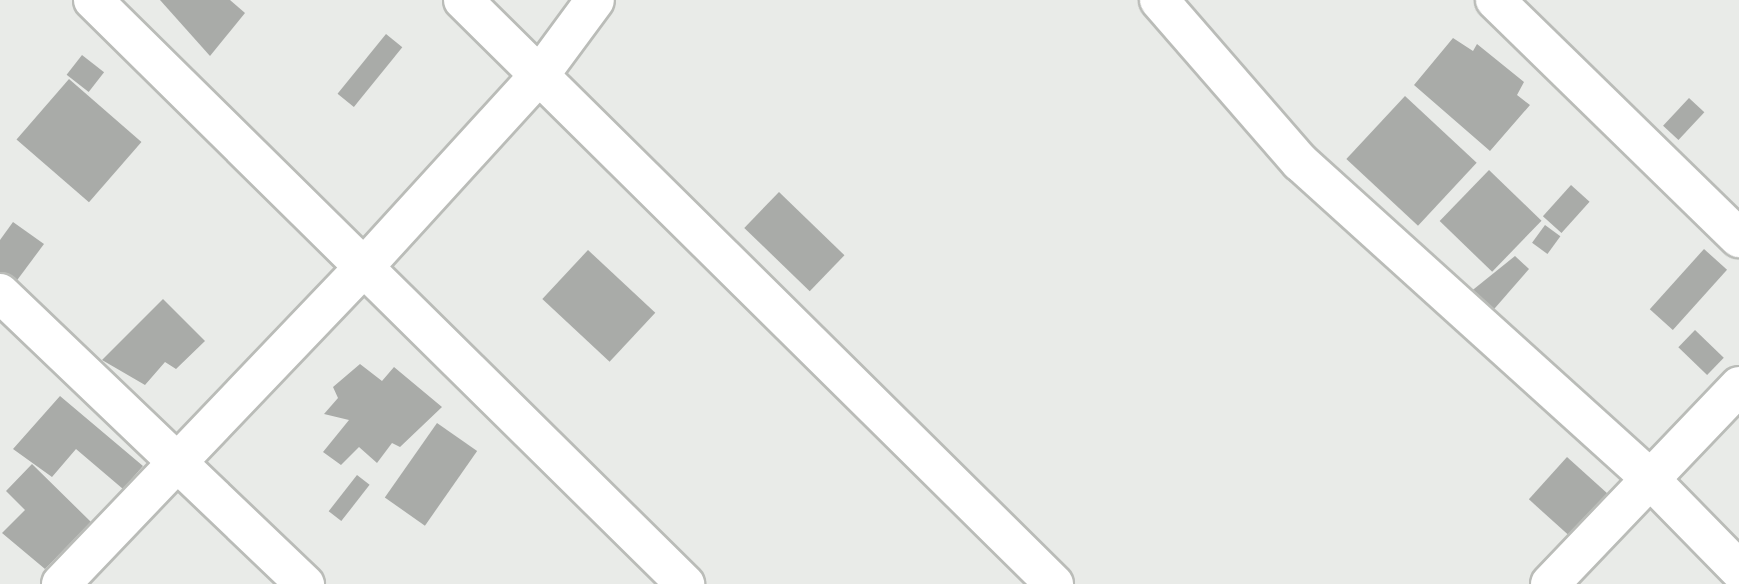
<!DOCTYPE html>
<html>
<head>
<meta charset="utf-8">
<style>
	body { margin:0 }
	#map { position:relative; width:1739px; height:584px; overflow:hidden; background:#e9ebe8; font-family:"DejaVu Sans",sans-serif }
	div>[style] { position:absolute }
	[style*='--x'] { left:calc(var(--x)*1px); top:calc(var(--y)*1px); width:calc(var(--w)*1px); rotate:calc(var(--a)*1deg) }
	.building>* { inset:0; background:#a9aba8; transform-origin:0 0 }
	.roads { filter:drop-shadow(2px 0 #babcb8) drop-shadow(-2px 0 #babcb8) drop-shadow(0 2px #babcb8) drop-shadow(0 -2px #babcb8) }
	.minor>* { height:38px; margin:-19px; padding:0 19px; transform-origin:19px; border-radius:19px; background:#fff }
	span { translate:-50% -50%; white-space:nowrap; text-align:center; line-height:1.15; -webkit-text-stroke:7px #f7f9f5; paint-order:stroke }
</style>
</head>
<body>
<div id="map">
	<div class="building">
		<i style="clip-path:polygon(160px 0,230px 0,245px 13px,210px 56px)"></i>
		<i style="left:386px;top:34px;width:21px;height:77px;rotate:39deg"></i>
		<i style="clip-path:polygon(1453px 38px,1473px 51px,1477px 44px,1524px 82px,1517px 95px,1530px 105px,1490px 151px,1414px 85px)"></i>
		<i style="left:82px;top:55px;width:28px;height:25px;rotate:38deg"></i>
		<i style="left:69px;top:79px;width:96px;height:80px;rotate:41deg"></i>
		<i style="left:1405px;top:96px;width:98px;height:86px;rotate:43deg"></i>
		<i style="left:1689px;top:98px;width:21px;height:38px;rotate:43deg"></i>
		<i style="left:1489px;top:170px;width:73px;height:71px;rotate:44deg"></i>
		<i style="left:1571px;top:185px;width:25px;height:42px;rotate:42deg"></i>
		<i style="left:779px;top:192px;width:91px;height:50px;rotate:44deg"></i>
		<i style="clip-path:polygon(13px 222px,44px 244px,15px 283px,0 273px,0 240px)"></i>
		<i style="left:1545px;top:225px;width:19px;height:22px;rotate:36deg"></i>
		<i style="left:1704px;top:249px;width:31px;height:81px;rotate:42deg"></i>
		<i style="left:588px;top:250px;width:92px;height:67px;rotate:43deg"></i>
		<i style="clip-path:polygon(1515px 256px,1529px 269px,1488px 316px,1464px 297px)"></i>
		<i style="clip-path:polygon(163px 299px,205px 341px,176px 369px,165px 362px,145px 385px,102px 360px)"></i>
		<i style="left:1695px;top:330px;width:40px;height:24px;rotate:44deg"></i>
		<i style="clip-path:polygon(360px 364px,382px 381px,394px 367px,442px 407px,400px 447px,392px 443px,377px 463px,359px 447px,341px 465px,323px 452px,349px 420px,324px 414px,338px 398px,333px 387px)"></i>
		<i style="clip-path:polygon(60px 396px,143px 466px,123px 489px,76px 449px,52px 477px,13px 449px)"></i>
		<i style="left:437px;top:423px;width:49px;height:91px;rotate:35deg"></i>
		<i style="left:1567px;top:457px;width:69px;height:57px;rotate:42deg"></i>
		<i style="clip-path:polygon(32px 464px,91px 522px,45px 569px,2px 533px,25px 510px,6px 491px)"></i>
		<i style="left:357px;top:475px;width:16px;height:46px;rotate:38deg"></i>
	</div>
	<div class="roads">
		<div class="minor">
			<i style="--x:93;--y:0;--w:832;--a:44.61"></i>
			<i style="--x:463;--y:0;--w:831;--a:44.66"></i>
			<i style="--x:1159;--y:0;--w:215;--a:49"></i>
			<i style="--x:1300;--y:162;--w:468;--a:42.1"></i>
			<i style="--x:1647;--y:476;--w:132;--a:45.6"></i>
			<i style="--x:1495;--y:0;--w:341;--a:44.3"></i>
			<i style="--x:0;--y:293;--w:422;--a:43.7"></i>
			<i style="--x:61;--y:584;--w:439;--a:-46.3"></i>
			<i style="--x:364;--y:267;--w:264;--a:-47.6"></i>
			<i style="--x:542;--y:72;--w:89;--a:-53.6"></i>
			<i style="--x:1550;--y:584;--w:274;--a:-46.3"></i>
		</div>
	</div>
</div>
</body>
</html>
